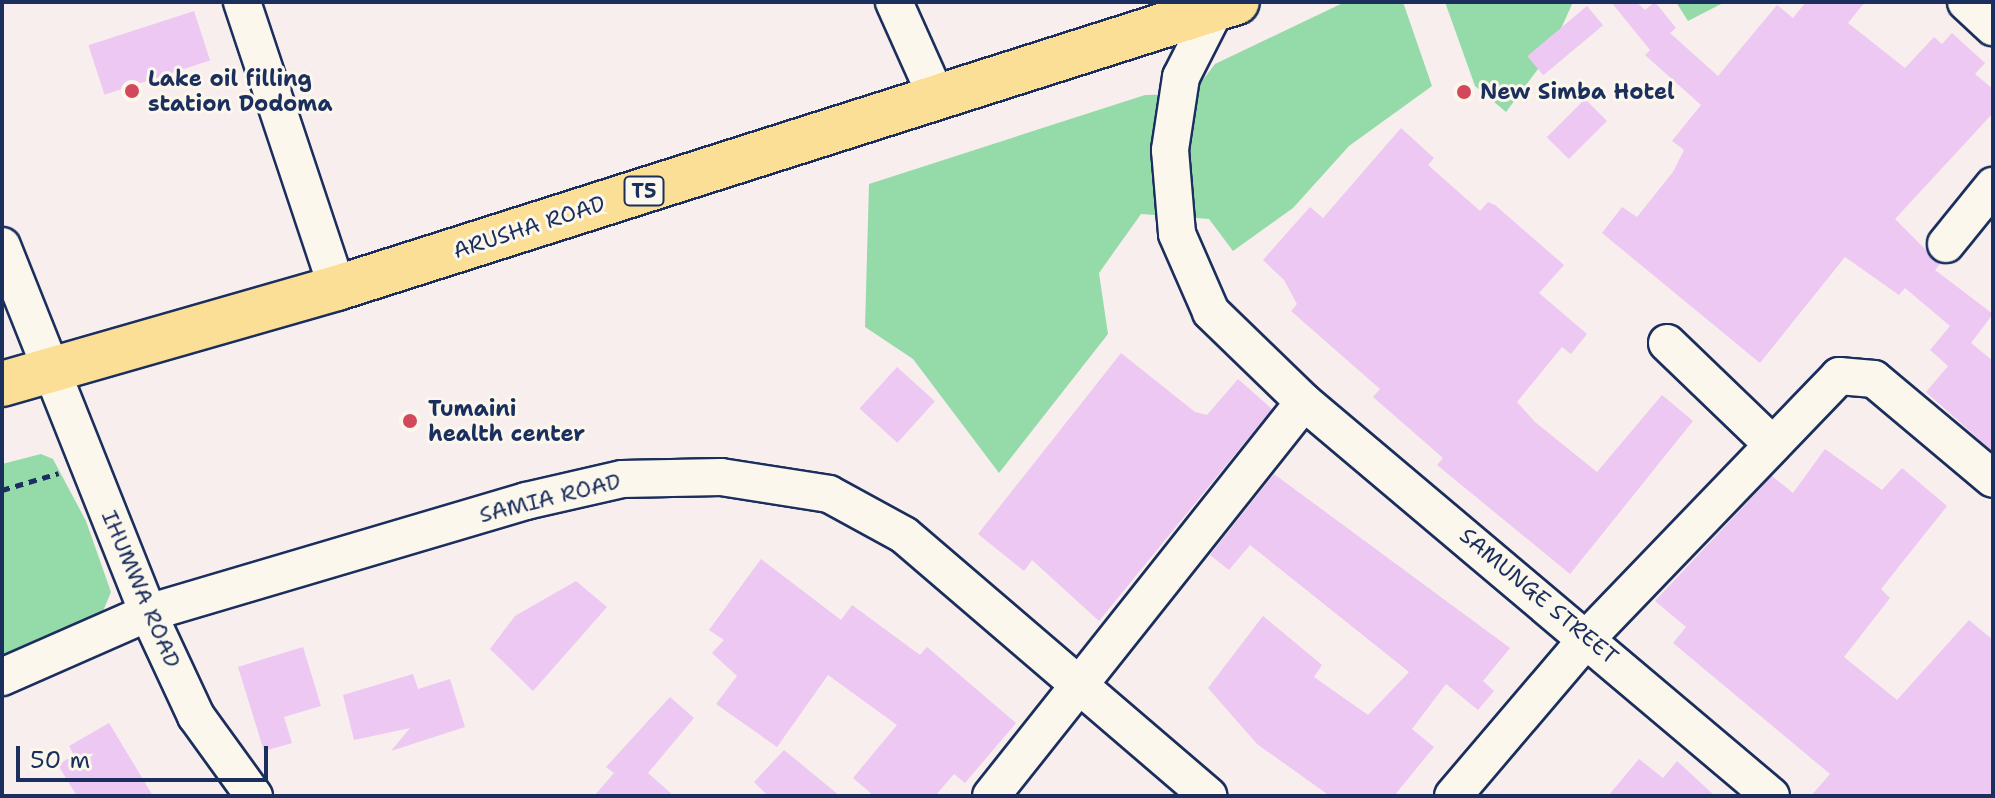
<!DOCTYPE html>
<html>
<head>
<meta charset="utf-8">
<style>
	body { margin:0 }
	#map { position:relative; width:1995px; height:798px; overflow:hidden; background:#f8eeed; font-family:"Shantell Sans",sans-serif }
	div>[style] { position:absolute }
	[style*='--x'] { left:calc(var(--x)*1px); top:calc(var(--y)*1px); width:calc(var(--w)*1px); rotate:calc(var(--a)*1deg) }
	.green>* { inset:0; background:#95dba9 }
	.building>* { inset:0; background:#ecc8f3; transform-origin:0 0 }
	.path>* { height:5px; margin-top:-2.5px; transform-origin:0; background:repeating-linear-gradient(90deg,#1b2f5e 0 8px,transparent 0 14px) }
	.roads { filter:drop-shadow(2px 0 #1b2f5e) drop-shadow(-2px 0 #1b2f5e) drop-shadow(0 2px #1b2f5e) drop-shadow(0 -2px #1b2f5e) }
	.minor>* { height:36px; margin:-18px; padding:0 18px; transform-origin:18px; border-radius:18px; background:#fbf7ec }
	.highway>* { height:44px; margin:-22px; padding:0 22px; transform-origin:22px; border-radius:22px; background:#fbdf96 }
	.dots>* { width:22px; height:22px; translate:-50% -50%; box-sizing:border-box; border:4px solid #fbf7ec; border-radius:50% }
	span { translate:-50% -50%; white-space:nowrap; text-align:center; line-height:1.15; -webkit-text-stroke:6px #fbf7ec; paint-order:stroke }
	.shield-label span { padding:2px 6px; background:#fbf7ec; border:2px solid; border-radius:6px; -webkit-text-stroke-width:0 }
	.shield-label { font-size:20px; color:#1b2f5e; font-weight:700 }
	.poi-label { font-size:22px; color:#1b2f5e; font-weight:700 }
	.left { translate:0 -50%; text-align:left }
	.street-label { font-size:22px; color:#1b2f5e }
	.frame { position:absolute; inset:0; border:4px solid #1b2f5e; pointer-events:none }
	.scale { position:absolute; left:16px; top:746px; width:252px; height:36px; box-sizing:border-box; border:4px solid #1b2f5e; border-top:0; padding-left:10px; font-size:24px; line-height:28px; white-space:nowrap; color:#1b2f5e; -webkit-text-stroke:6px #fbf7ec; paint-order:stroke }
</style>
</head>
<body>
<div id="map">
	<div class="green">
		<i style="clip-path:polygon(1345px 2px,1403px 2px,1432px 86px,1349px 146px,1293px 208px,1233px 251px,1209px 219px,1141px 214px,1099px 273px,1108px 334px,999px 473px,913px 359px,865px 327px,869px 184px,1145px 95px,1192px 94px,1215px 64px)"></i>
		<i style="clip-path:polygon(1445px 2px,1573px 2px,1550px 53px,1506px 112px,1475px 86px)"></i>
		<i style="clip-path:polygon(1676px 2px,1725px 2px,1688px 21px)"></i>
		<i style="clip-path:polygon(41px 454px,53px 459px,86px 521px,111px 592px,101px 616px,2px 660px,2px 464px)"></i>
	</div>
	<div class="building">
		<i style="clip-path:polygon(1611px 2px,1636px 2px,1645px 10px,1655px 2px,1676px 28px,1670px 33px,1718px 76px,1777px 5px,1793px 18px,1806px 2px,1865px 2px,1848px 23px,1905px 68px,1934px 37px,1942px 44px,1952px 33px,1985px 63px,1975px 74px,1993px 89px,1993px 113px,1895px 219px,1940px 264px,1935px 270px,1993px 314px,1971px 343px,1993px 361px,1993px 452px,1926px 392px,1948px 366px,1930px 350px,1950px 326px,1905px 288px,1899px 295px,1845px 257px,1760px 363px,1602px 233px,1622px 207px,1637px 217px,1673px 172px,1684px 150px,1672px 141px,1701px 105px,1645px 55px,1650px 50px)"></i>
		<i style="left:1587px;top:6px;width:25px;height:78px;rotate:50deg"></i>
		<i style="left:194px;top:11px;width:52px;height:111px;rotate:72deg"></i>
		<i style="left:1585px;top:99px;width:31px;height:54px;rotate:45deg"></i>
		<i style="clip-path:polygon(1401px 128px,1434px 158px,1428px 165px,1480px 211px,1488px 202px,1495px 205px,1564px 265px,1539px 293px,1587px 334px,1571px 354px,1562px 347px,1517px 402px,1535px 422px,1597px 472px,1662px 395px,1693px 421px,1570px 574px,1437px 465px,1443px 458px,1373px 397px,1380px 389px,1291px 311px,1297px 304px,1284px 280px,1263px 260px,1310px 207px,1323px 218px)"></i>
		<i style="clip-path:polygon(1121px 353px,1195px 412px,1207px 415px,1238px 379px,1272px 409px,1099px 621px,1032px 560px,1024px 571px,978px 534px)"></i>
		<i style="left:897px;top:367px;width:51px;height:56px;rotate:42deg"></i>
		<i style="clip-path:polygon(1825px 449px,1882px 490px,1902px 468px,1947px 506px,1881px 589px,1890px 598px,1844px 657px,1897px 700px,1969px 620px,1993px 640px,1993px 796px,1811px 796px,1830px 774px,1673px 643px,1686px 627px,1655px 601px,1772px 476px,1793px 493px)"></i>
		<i style="clip-path:polygon(1274px 474px,1510px 648px,1483px 681px,1494px 691px,1478px 710px,1446px 684px,1412px 729px,1434px 747px,1394px 796px,1330px 796px,1257px 744px,1208px 688px,1263px 616px,1322px 665px,1314px 677px,1368px 715px,1409px 672px,1250px 545px,1229px 570px,1210px 555px)"></i>
		<i style="clip-path:polygon(761px 559px,841px 620px,852px 605px,920px 655px,927px 647px,1016px 723px,965px 783px,954px 774px,935px 796px,874px 796px,853px 778px,897px 725px,828px 675px,777px 747px,716px 704px,737px 676px,712px 653px,724px 640px,709px 630px)"></i>
		<i style="clip-path:polygon(576px 581px,607px 607px,533px 691px,490px 649px,515px 616px)"></i>
		<i style="clip-path:polygon(303px 647px,321px 706px,284px 717px,292px 743px,264px 751px,238px 667px)"></i>
		<i style="clip-path:polygon(413px 674px,418px 689px,450px 679px,465px 727px,391px 751px,410px 728px,354px 740px,343px 695px)"></i>
		<i style="clip-path:polygon(670px 697px,694px 718px,648px 773px,674px 796px,594px 796px,614px 773px,606px 767px)"></i>
		<i style="clip-path:polygon(109px 723px,153px 796px,77px 796px,58px 765px,74px 755px,69px 746px)"></i>
		<i style="clip-path:polygon(784px 750px,840px 796px,768px 796px,754px 782px)"></i>
		<i style="clip-path:polygon(1639px 759px,1663px 778px,1677px 761px,1715px 796px,1608px 796px)"></i>
	</div>
	<div class="path">
		<i style="--x:2;--y:490;--w:59;--a:-16.6"></i>
	</div>
	<div class="roads">
		<div class="minor">
			<i style="--x:242;--y:2;--w:301;--a:71.6"></i>
			<i style="--x:894;--y:2;--w:103;--a:65.9"></i>
			<i style="--x:1966;--y:2;--w:37;--a:43"></i>
			<i style="--x:1214;--y:12;--w:73;--a:116.9"></i>
			<i style="--x:1181;--y:77;--w:74;--a:98.6"></i>
			<i style="--x:1170;--y:150;--w:84;--a:85.2"></i>
			<i style="--x:1177;--y:234;--w:85;--a:66.4"></i>
			<i style="--x:1211;--y:312;--w:129;--a:44.1"></i>
			<i style="--x:1304;--y:402;--w:611;--a:40.15"></i>
			<i style="--x:1946;--y:244;--w:75;--a:-51"></i>
			<i style="--x:2;--y:246;--w:395;--a:68.3"></i>
			<i style="--x:148;--y:613;--w:114;--a:65"></i>
			<i style="--x:196;--y:716;--w:99;--a:54.1"></i>
			<i style="--x:1667;--y:343;--w:146;--a:43.9"></i>
			<i style="--x:2;--y:677;--w:159;--a:-23.7"></i>
			<i style="--x:148;--y:613;--w:394;--a:-16.5"></i>
			<i style="--x:526;--y:501;--w:98;--a:-12.9"></i>
			<i style="--x:622;--y:479;--w:99;--a:-1.2"></i>
			<i style="--x:721;--y:477;--w:109;--a:8.9"></i>
			<i style="--x:829;--y:494;--w:85;--a:28.7"></i>
			<i style="--x:904;--y:535;--w:401;--a:40.6"></i>
			<i style="--x:991;--y:796;--w:503;--a:-51.54"></i>
			<i style="--x:1453;--y:796;--w:210;--a:-49.6"></i>
			<i style="--x:1589;--y:636;--w:361;--a:-46.1"></i>
			<i style="--x:1839;--y:376;--w:35;--a:5"></i>
			<i style="--x:1874;--y:379;--w:155;--a:40"></i>
		</div>
		<div class="highway">
			<i style="--x:2;--y:384;--w:348;--a:-16"></i>
			<i style="--x:337;--y:288;--w:944;--a:-17.63"></i>
		</div>
	</div>
	<div class="dots">
		<i style="left:132px;top:91px;background:#d1495b"></i>
		<i style="left:1464px;top:92px;background:#d1495b"></i>
		<i style="left:410px;top:421px;background:#d1495b"></i>
	</div>
	<div class="shield-label">
		<span style="left:644px;top:191px">T5</span>
	</div>
	<div class="poi-label">
		<span class="left" style="left:148px;top:91px">Lake oil filling<br>station Dodoma</span>
		<span class="left" style="left:1480px;top:92px">New Simba Hotel</span>
		<span class="left" style="left:428px;top:421px">Tumaini<br>health center</span>
	</div>
	<div class="street-label">
		<span style="left:529px;top:227px;rotate:-18deg">ARUSHA ROAD</span>
		<span style="left:550px;top:498px;rotate:-14deg">SAMIA ROAD</span>
		<span style="left:141px;top:589px;rotate:67deg">IHUMWA ROAD</span>
		<span style="left:1539px;top:596px;rotate:40deg">SAMUNGE STREET</span>
	</div>
	<div class="frame"></div>
	<div class="scale">50 m</div>
</div>
</body>
</html>
